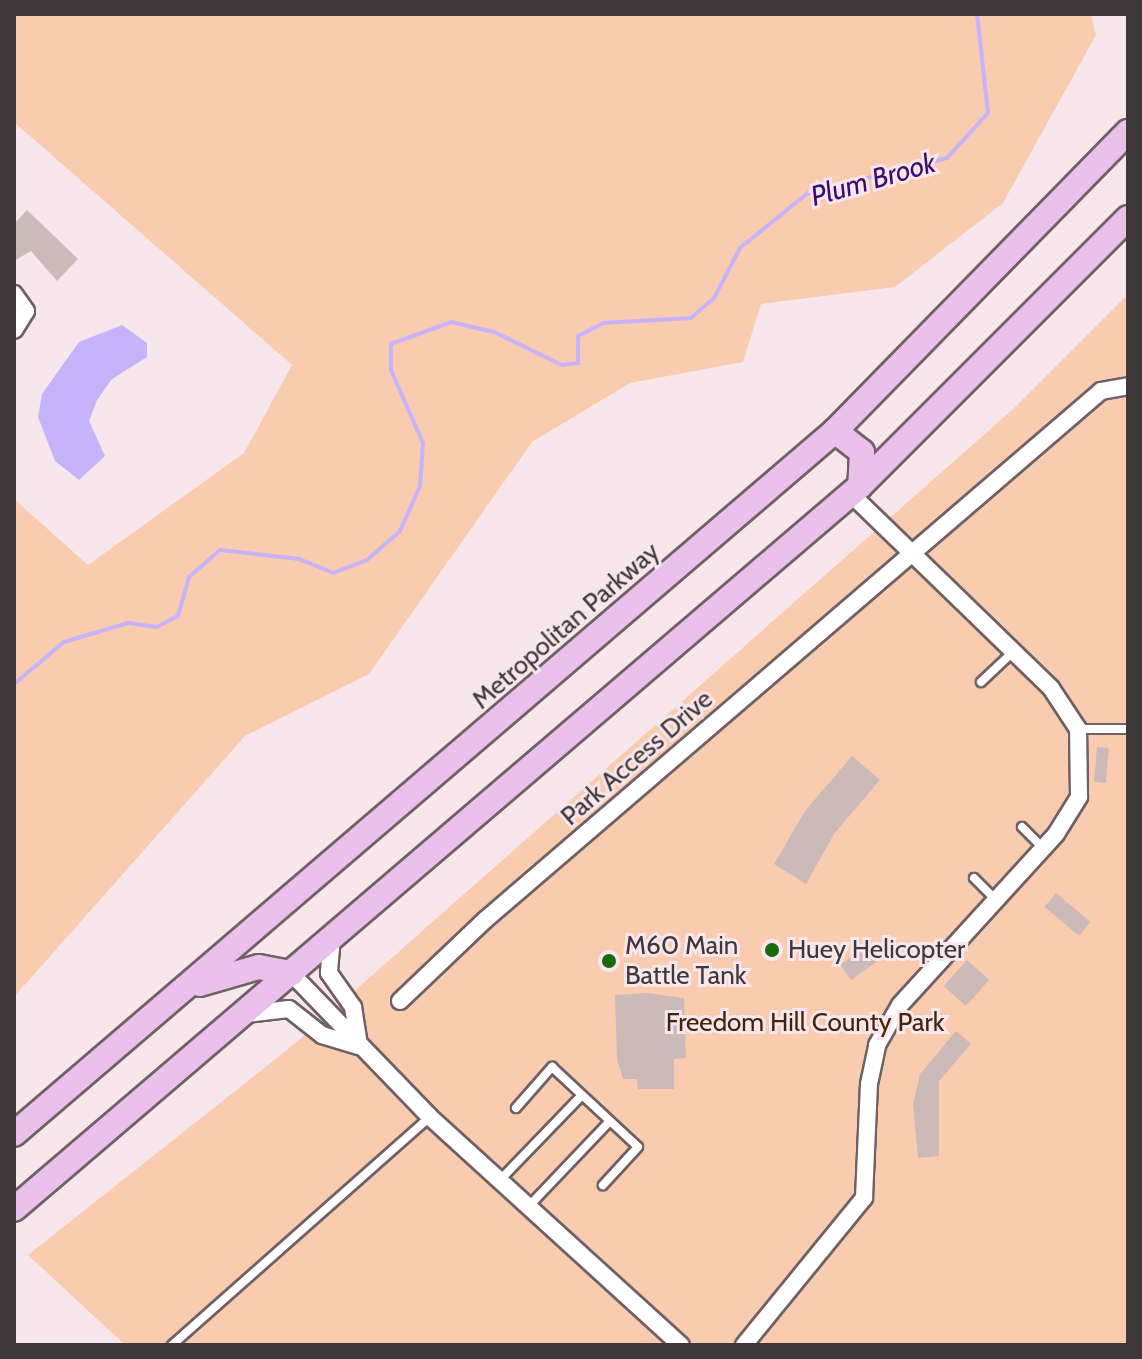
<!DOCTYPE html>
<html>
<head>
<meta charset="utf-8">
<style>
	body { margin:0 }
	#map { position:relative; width:1142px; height:1359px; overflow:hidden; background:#f7e6eb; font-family:Cabin,sans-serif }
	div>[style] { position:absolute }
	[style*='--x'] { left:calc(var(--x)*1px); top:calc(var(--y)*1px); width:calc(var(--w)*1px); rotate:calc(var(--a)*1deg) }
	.green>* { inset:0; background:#f9ccaf }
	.water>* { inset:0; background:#c6b3f9 }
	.stream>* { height:4px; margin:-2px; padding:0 2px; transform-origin:2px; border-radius:2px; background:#c6b3f9 }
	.building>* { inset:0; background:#ccbab9; transform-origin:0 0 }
	.roads { filter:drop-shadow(2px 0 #6f6065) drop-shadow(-2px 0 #6f6065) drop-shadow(0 2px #6f6065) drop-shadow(0 -2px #6f6065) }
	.lane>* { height:8px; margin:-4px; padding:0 4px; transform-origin:4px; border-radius:4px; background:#fff }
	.street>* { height:16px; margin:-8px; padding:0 8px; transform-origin:8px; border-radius:8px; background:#fff }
	.primary>* { height:24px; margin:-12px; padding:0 12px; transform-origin:12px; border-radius:12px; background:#e9c1ea }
	.dots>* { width:22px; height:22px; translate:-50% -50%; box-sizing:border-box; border:4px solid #f7e6eb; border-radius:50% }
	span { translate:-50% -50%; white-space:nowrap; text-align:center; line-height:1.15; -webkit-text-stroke:6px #f7e6eb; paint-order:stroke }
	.street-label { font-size:26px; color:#3f383a }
	.poi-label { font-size:26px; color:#3f383a }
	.left { translate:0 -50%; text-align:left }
	.park-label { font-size:26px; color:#45230b }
	.water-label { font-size:28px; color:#3c0c73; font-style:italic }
	.frame { position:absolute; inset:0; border:16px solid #3f383a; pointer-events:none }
</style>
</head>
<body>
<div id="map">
	<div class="green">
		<i style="clip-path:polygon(14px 14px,1091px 14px,1096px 35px,1003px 203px,895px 287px,761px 304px,743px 362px,630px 383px,532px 442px,369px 674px,245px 736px,14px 997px,14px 499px,88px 565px,244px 453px,292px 365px,14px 122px)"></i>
		<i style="clip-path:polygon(1128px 294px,1128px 1345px,125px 1345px,28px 1255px,292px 1046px,1012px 410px)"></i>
	</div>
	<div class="water">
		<i style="clip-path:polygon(122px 325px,147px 343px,147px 357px,112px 379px,97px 400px,89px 421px,105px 456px,79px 480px,55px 461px,38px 417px,42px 394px,79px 342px)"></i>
	</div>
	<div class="stream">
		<i style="--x:14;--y:684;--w:65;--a:-40"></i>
		<i style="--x:64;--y:642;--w:67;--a:-16.5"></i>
		<i style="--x:128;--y:623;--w:29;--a:8"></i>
		<i style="--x:157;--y:627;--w:24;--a:-28"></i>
		<i style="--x:178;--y:616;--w:41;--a:-74.2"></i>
		<i style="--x:189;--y:577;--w:41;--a:-41.1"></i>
		<i style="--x:220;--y:550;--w:80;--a:6.5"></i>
		<i style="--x:299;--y:559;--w:37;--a:22"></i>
		<i style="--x:333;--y:573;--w:36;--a:-21"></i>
		<i style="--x:367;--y:560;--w:44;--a:-41.3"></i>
		<i style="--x:400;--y:531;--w:49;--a:-66"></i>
		<i style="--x:420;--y:486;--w:43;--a:-86"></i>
		<i style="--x:423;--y:443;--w:80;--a:-113.7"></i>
		<i style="--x:391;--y:370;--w:26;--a:-90"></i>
		<i style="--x:391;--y:344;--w:64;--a:-20.1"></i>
		<i style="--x:451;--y:322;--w:44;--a:13.1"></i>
		<i style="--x:494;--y:332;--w:76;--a:25.9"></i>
		<i style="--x:562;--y:365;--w:16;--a:-7"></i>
		<i style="--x:578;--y:363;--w:27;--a:-90"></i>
		<i style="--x:578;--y:336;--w:29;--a:-27"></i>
		<i style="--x:604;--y:323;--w:87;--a:-3.3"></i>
		<i style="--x:691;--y:318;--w:30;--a:-41"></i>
		<i style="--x:714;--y:298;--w:56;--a:-62.5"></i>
		<i style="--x:740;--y:248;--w:87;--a:-39"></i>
		<i style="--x:808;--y:193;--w:143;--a:-14.1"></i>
		<i style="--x:947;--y:158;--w:61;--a:-47.7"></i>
		<i style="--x:988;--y:113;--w:100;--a:-96.3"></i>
	</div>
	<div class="building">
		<i style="clip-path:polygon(27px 210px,78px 259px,57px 281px,31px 251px,14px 261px,14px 224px)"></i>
		<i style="left:1097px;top:747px;width:12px;height:35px;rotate:5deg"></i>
		<i style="clip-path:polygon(852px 756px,880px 780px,834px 834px,806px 884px,774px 864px,805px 811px)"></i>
		<i style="left:1056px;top:893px;width:45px;height:18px;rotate:40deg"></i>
		<i style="left:866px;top:946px;width:19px;height:32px;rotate:54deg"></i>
		<i style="left:967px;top:960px;width:30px;height:35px;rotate:42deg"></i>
		<i style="clip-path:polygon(647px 993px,684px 998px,686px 1058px,674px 1059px,674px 1089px,638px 1089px,637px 1079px,623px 1079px,617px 1059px,615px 995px)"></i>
		<i style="clip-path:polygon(956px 1031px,971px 1044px,939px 1081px,939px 1156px,918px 1158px,913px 1104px,920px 1074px)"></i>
	</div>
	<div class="roads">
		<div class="lane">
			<i style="--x:981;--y:682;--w:44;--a:-43.2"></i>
			<i style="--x:1078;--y:729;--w:50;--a:0"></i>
			<i style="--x:1022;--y:827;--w:30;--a:45"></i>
			<i style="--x:974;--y:878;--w:30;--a:45"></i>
			<i style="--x:516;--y:1108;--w:55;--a:-48.7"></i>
			<i style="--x:552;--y:1067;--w:117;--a:42.9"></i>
			<i style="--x:638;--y:1147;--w:52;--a:132.6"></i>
			<i style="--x:500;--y:1180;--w:118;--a:-46"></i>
			<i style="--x:529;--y:1206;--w:117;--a:-46.4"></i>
			<i style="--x:172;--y:1345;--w:344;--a:-41.5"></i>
		</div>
		<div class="street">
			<i style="--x:14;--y:294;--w:21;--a:55"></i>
			<i style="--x:26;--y:311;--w:22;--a:122"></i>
			<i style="--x:332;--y:937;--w:36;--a:95"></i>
			<i style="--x:329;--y:973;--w:42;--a:54.8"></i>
			<i style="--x:353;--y:1007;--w:38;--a:81"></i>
			<i style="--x:291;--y:973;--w:200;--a:46"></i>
			<i style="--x:430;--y:1117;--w:339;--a:42.3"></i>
			<i style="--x:400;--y:1001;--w:117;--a:-43.6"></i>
			<i style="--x:485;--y:920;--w:812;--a:-40.65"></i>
			<i style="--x:1101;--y:391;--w:27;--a:-10"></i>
			<i style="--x:246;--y:1014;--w:43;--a:-6.6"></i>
			<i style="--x:289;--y:1009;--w:42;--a:38.2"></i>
			<i style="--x:322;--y:1035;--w:38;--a:17"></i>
			<i style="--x:744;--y:1345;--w:190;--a:-50.8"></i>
			<i style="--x:864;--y:1198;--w:114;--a:-87.5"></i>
			<i style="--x:869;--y:1084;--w:40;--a:-78"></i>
			<i style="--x:877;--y:1045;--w:46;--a:-60.1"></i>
			<i style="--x:900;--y:1005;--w:231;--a:-47.6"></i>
			<i style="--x:1056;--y:834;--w:44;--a:-58.1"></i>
			<i style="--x:1079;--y:797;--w:68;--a:-90.8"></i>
			<i style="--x:1078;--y:729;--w:49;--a:-123.4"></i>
			<i style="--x:1051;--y:688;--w:279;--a:-135.9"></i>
		</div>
		<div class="primary">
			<i style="--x:835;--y:431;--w:34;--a:38"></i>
			<i style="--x:862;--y:452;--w:34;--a:93"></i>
			<i style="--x:200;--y:984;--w:61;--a:-16.1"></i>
			<i style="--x:259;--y:967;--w:33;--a:11"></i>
			<i style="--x:14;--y:1134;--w:1081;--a:-40.57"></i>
			<i style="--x:835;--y:431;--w:419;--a:-45.6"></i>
			<i style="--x:14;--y:1209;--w:1113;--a:-40.52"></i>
			<i style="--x:860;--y:486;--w:379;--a:-45"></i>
		</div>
	</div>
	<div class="dots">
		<i style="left:772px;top:950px;background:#18690c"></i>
		<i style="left:609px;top:961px;background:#18690c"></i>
	</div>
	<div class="street-label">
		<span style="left:566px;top:626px;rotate:-41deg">Metropolitan Parkway</span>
		<span style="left:637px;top:758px;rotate:-41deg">Park Access Drive</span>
	</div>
	<div class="poi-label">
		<span class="left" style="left:625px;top:961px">M60 Main<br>Battle Tank</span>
		<span class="left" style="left:788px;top:950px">Huey Helicopter</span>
	</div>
	<div class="park-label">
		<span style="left:805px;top:1023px">Freedom Hill County Park</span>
	</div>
	<div class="water-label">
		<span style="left:873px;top:179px;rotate:-16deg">Plum Brook</span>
	</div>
	<div class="frame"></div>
</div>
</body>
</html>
